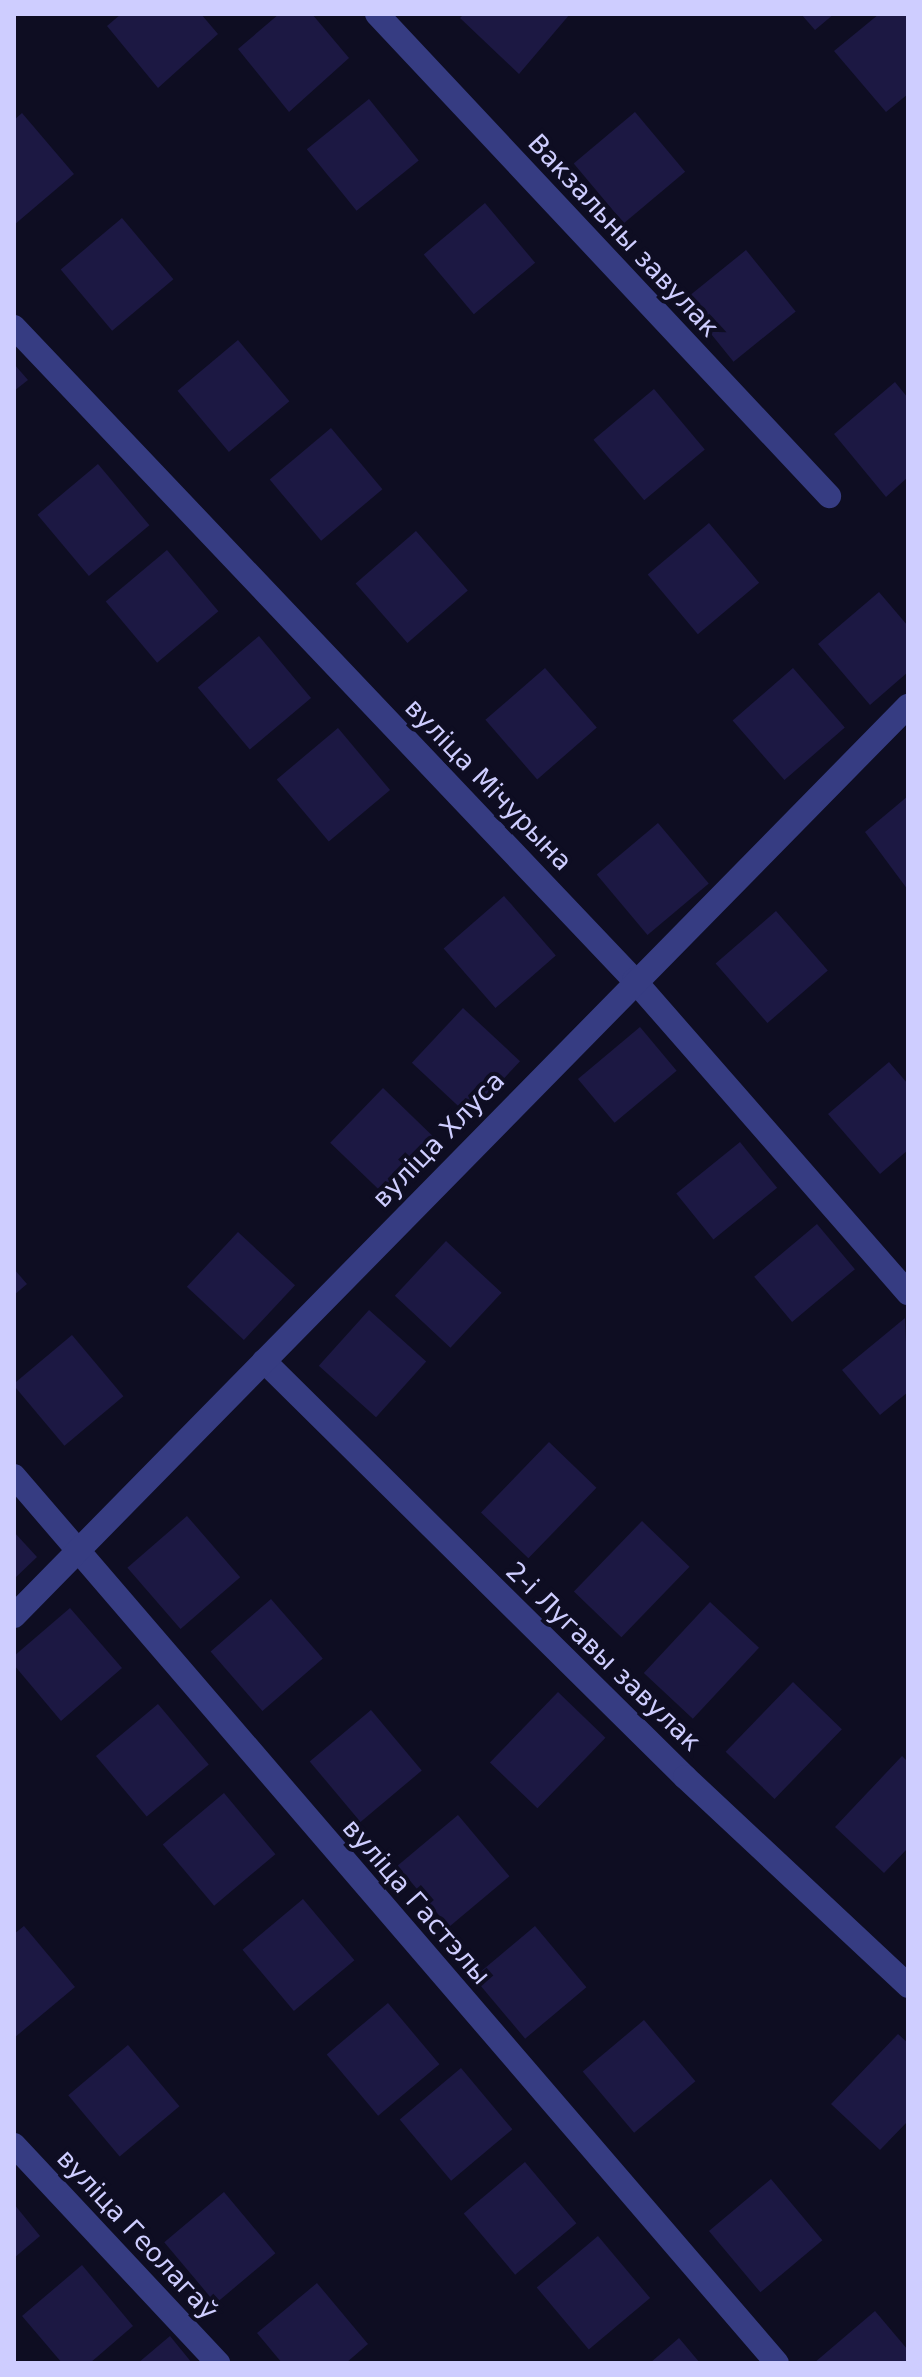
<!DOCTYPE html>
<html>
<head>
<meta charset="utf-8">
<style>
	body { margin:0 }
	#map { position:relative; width:922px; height:2377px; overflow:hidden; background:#0e0d22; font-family:"DejaVu Sans",sans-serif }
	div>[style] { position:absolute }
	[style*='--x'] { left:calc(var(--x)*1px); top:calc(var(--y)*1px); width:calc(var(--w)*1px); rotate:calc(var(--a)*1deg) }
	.building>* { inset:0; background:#1c1843; transform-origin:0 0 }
	.minor>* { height:24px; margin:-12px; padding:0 12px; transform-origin:12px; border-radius:12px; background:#363c82 }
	span { translate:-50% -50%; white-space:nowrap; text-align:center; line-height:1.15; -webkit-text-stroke:8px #0e0d22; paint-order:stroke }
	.street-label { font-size:26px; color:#cecdff }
	.frame { position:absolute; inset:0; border:16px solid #cecdff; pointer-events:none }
</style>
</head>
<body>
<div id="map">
	<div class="building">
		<i style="clip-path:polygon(121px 14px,201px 14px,218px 34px,158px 88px,107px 26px)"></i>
		<i style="clip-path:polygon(279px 14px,312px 14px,349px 58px,289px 112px,238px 49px)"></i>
		<i style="clip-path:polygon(464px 14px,570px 14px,519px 74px,460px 18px)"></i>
		<i style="clip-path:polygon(801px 14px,834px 14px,815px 30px)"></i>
		<i style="clip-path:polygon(879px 14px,908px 14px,908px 94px,886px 112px,834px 51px)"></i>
		<i style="left:369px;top:99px;width:79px;height:80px;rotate:51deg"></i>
		<i style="left:635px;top:112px;width:78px;height:80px;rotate:50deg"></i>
		<i style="clip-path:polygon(22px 113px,74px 174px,14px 225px,14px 120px)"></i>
		<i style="left:485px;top:203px;width:78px;height:80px;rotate:50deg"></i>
		<i style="left:122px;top:218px;width:80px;height:80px;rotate:50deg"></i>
		<i style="left:746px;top:250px;width:79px;height:80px;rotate:51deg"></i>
		<i style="left:238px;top:340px;width:80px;height:79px;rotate:50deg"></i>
		<i style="clip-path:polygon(14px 364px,28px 380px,14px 391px)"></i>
		<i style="clip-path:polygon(895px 382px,908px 398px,908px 477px,886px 497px,834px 434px)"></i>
		<i style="left:654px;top:389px;width:79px;height:79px;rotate:50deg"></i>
		<i style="left:331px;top:428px;width:80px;height:80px;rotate:50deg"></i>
		<i style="left:98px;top:464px;width:80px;height:79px;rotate:50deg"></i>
		<i style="left:709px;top:523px;width:78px;height:80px;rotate:50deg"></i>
		<i style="left:416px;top:531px;width:79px;height:80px;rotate:49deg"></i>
		<i style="left:167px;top:550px;width:80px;height:80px;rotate:50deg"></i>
		<i style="clip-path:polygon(879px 592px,908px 626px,908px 672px,870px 705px,818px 644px)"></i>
		<i style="left:259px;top:636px;width:81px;height:80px;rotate:50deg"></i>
		<i style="left:545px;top:668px;width:79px;height:79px;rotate:49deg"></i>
		<i style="left:793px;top:668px;width:79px;height:80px;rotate:49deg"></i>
		<i style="left:338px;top:728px;width:81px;height:80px;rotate:50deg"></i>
		<i style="clip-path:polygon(908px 796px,908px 890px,865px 832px)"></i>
		<i style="left:658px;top:823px;width:79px;height:80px;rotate:50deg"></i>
		<i style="left:504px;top:896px;width:79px;height:80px;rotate:49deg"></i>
		<i style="left:776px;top:911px;width:79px;height:80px;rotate:49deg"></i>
		<i style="left:463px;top:1008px;width:78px;height:75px;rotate:43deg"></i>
		<i style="left:640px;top:1027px;width:57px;height:81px;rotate:50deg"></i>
		<i style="clip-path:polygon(889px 1062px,908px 1084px,908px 1150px,880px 1174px,828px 1114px)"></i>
		<i style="left:383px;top:1088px;width:78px;height:76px;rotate:44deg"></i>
		<i style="left:740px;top:1142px;width:59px;height:82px;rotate:51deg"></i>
		<i style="left:817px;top:1224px;width:59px;height:82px;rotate:50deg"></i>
		<i style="left:238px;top:1232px;width:78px;height:75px;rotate:43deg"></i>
		<i style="left:446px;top:1241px;width:76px;height:75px;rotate:43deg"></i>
		<i style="clip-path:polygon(14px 1269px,27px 1284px,14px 1295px)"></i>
		<i style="left:369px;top:1310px;width:77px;height:75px;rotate:42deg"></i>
		<i style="clip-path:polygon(905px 1318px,908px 1392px,880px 1415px,842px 1370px)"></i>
		<i style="left:72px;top:1335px;width:80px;height:77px;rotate:50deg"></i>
		<i style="left:549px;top:1442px;width:66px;height:98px;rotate:44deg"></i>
		<i style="left:187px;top:1516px;width:81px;height:79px;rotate:49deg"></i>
		<i style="left:642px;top:1521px;width:66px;height:98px;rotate:44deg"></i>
		<i style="clip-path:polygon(14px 1532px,37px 1557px,14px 1579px)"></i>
		<i style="left:271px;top:1599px;width:79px;height:80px;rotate:49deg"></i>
		<i style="left:710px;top:1602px;width:67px;height:97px;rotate:43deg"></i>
		<i style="clip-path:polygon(70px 1608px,122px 1668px,61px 1721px,14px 1665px,14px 1656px)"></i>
		<i style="left:793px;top:1682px;width:68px;height:97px;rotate:44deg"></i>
		<i style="left:558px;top:1692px;width:66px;height:98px;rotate:44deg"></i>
		<i style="left:158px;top:1704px;width:79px;height:81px;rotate:50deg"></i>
		<i style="left:371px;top:1710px;width:79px;height:80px;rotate:50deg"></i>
		<i style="clip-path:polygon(902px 1756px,908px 1762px,908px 1848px,884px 1873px,835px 1827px)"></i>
		<i style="left:224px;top:1793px;width:80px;height:80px;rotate:50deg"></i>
		<i style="left:458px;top:1815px;width:80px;height:79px;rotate:50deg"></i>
		<i style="left:303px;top:1899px;width:80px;height:79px;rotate:50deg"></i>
		<i style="clip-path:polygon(24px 1926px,75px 1987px,14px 2038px,14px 1934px)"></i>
		<i style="left:535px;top:1926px;width:80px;height:80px;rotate:50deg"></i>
		<i style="left:388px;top:2003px;width:80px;height:80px;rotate:50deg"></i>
		<i style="left:644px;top:2020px;width:80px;height:80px;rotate:50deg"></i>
		<i style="clip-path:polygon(898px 2034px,908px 2043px,908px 2121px,880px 2150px,831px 2104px)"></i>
		<i style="left:128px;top:2045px;width:80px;height:78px;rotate:50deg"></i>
		<i style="left:461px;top:2068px;width:80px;height:80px;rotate:50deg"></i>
		<i style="left:525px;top:2162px;width:80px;height:80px;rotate:50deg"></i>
		<i style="left:771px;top:2179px;width:80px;height:81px;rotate:50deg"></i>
		<i style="left:224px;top:2192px;width:80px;height:78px;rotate:50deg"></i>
		<i style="clip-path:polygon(14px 2204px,40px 2236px,14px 2258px)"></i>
		<i style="left:598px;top:2236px;width:81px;height:80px;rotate:50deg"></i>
		<i style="clip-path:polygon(82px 2265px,133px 2326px,90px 2363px,62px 2363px,22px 2316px)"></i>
		<i style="clip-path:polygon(317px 2283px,368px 2344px,346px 2363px,282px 2363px,257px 2333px)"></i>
		<i style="clip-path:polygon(875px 2311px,908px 2350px,908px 2363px,814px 2363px)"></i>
		<i style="clip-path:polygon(170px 2336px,192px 2363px,138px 2363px)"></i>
		<i style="clip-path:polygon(679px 2338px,700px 2363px,650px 2363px)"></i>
	</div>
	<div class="minor">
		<i style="--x:377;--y:14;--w:661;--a:46.84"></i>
		<i style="--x:14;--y:327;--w:900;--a:46.48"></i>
		<i style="--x:634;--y:980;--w:416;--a:48.8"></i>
		<i style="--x:264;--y:1361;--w:592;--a:44.66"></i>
		<i style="--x:685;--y:1777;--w:306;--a:43.1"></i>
		<i style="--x:14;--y:1476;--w:1170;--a:49.3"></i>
		<i style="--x:14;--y:1616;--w:1276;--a:-45.51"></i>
		<i style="--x:14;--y:2145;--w:299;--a:46.9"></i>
	</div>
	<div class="street-label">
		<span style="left:623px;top:236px;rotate:47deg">Вакзальны завулак</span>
		<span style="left:488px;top:785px;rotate:46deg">вуліца Мічурына</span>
		<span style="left:439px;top:1140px;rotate:-46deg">вуліца Хлуса</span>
		<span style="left:603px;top:1657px;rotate:44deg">2-і Лугавы завулак</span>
		<span style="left:416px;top:1902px;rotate:49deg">вуліца Гастэлы</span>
		<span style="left:137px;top:2235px;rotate:47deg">вуліца Геолагаў</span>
	</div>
	<div class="frame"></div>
</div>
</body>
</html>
